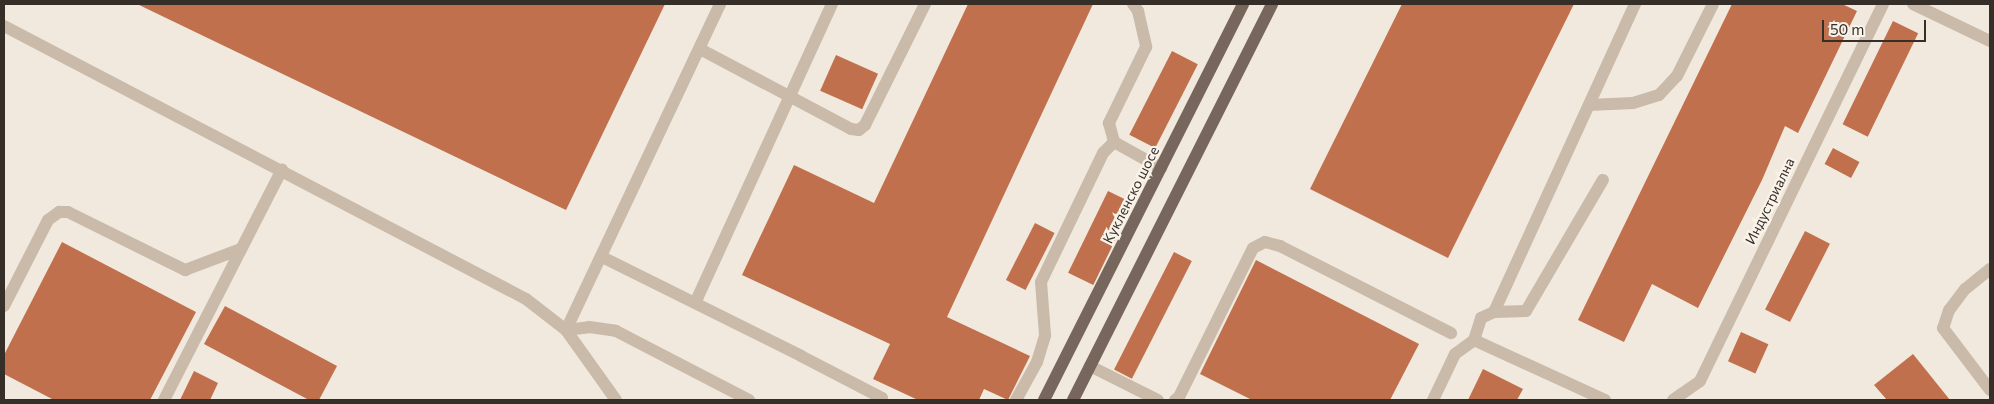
<!DOCTYPE html>
<html>
<head>
<meta charset="utf-8">
<style>
	body { margin:0 }
	#map { position:relative; width:1994px; height:404px; overflow:hidden; background:#f1e9dd; font-family:Commissioner,sans-serif }
	div>[style] { position:absolute }
	[style*='--x'] { left:calc(var(--x)*1px); top:calc(var(--y)*1px); width:calc(var(--w)*1px); rotate:calc(var(--a)*1deg) }
	.building>* { inset:0; background:#c0704c; transform-origin:0 0 }
	.minor>* { height:12px; margin:-6px; padding:0 6px; transform-origin:6px; border-radius:6px; background:#c9baa9 }
	.major>* { height:12px; margin:-6px; padding:0 6px; transform-origin:6px; border-radius:6px; background:#77665b }
	span { translate:-50% -50%; white-space:nowrap; text-align:center; line-height:1.15; -webkit-text-stroke:4.5px #f9f3e9; paint-order:stroke }
	.street-label { font-size:14px; color:#362e29 }
	.frame { position:absolute; inset:0; border:5px solid #362e29; pointer-events:none }
	.scale { position:absolute; left:1822px; top:20px; width:104px; height:22px; box-sizing:border-box; border:2px solid #362e29; border-top:0; padding-left:6px; font-size:15px; line-height:18px; white-space:nowrap; color:#362e29; -webkit-text-stroke:4px #f9f3e9; paint-order:stroke }
</style>
</head>
<body>
<div id="map">
	<div class="building">
		<i style="clip-path:polygon(137px 4px,665px 4px,566px 210px)"></i>
		<i style="clip-path:polygon(968px 4px,1093px 4px,947px 317px,1030px 356px,1008px 400px,984px 389px,979px 400px,918px 400px,873px 379px,890px 344px,742px 275px,794px 165px,874px 203px)"></i>
		<i style="clip-path:polygon(1402px 4px,1574px 4px,1448px 258px,1310px 189px)"></i>
		<i style="clip-path:polygon(1732px 4px,1842px 4px,1857px 11px,1798px 133px,1785px 126px,1762px 180px,1698px 308px,1652px 284px,1624px 342px,1578px 320px)"></i>
		<i style="left:1893px;top:21px;width:28px;height:115px;rotate:26deg"></i>
		<i style="left:1172px;top:51px;width:29px;height:94px;rotate:27deg"></i>
		<i style="left:836px;top:55px;width:46px;height:39px;rotate:24deg"></i>
		<i style="left:1833px;top:148px;width:30px;height:18px;rotate:28deg"></i>
		<i style="left:1108px;top:191px;width:28px;height:91px;rotate:26deg"></i>
		<i style="left:1035px;top:223px;width:22px;height:64px;rotate:27deg"></i>
		<i style="left:1805px;top:231px;width:28px;height:88px;rotate:27deg"></i>
		<i style="clip-path:polygon(62px 242px,196px 312px,150px 400px,54px 400px,4px 374px,4px 355px)"></i>
		<i style="left:1174px;top:252px;width:20px;height:132px;rotate:27deg"></i>
		<i style="clip-path:polygon(1256px 260px,1419px 344px,1390px 400px,1252px 400px,1200px 374px)"></i>
		<i style="clip-path:polygon(225px 306px,337px 366px,319px 400px,309px 400px,204px 344px)"></i>
		<i style="left:1741px;top:332px;width:30px;height:32px;rotate:24deg"></i>
		<i style="clip-path:polygon(1913px 354px,1950px 400px,1887px 400px,1874px 385px)"></i>
		<i style="clip-path:polygon(1483px 369px,1523px 389px,1517px 400px,1468px 400px)"></i>
		<i style="clip-path:polygon(194px 371px,218px 383px,210px 400px,180px 400px)"></i>
	</div>
	<div class="minor">
		<i style="--x:1133;--y:4;--w:9;--a:54"></i>
		<i style="--x:1138;--y:11;--w:37;--a:77"></i>
		<i style="--x:1146;--y:47;--w:85;--a:116"></i>
		<i style="--x:1109;--y:123;--w:20;--a:75"></i>
		<i style="--x:1114;--y:142;--w:54;--a:29"></i>
		<i style="--x:1913;--y:4;--w:85;--a:25.7"></i>
		<i style="--x:4;--y:26;--w:589;--a:27.61"></i>
		<i style="--x:526;--y:299;--w:51;--a:37.8"></i>
		<i style="--x:566;--y:330;--w:86;--a:54.5"></i>
		<i style="--x:700;--y:49;--w:171;--a:27.9"></i>
		<i style="--x:851;--y:129;--w:8;--a:7"></i>
		<i style="--x:859;--y:130;--w:8;--a:-40"></i>
		<i style="--x:865;--y:125;--w:135;--a:-63.6"></i>
		<i style="--x:1589;--y:105;--w:44;--a:-2.6"></i>
		<i style="--x:1633;--y:103;--w:27;--a:-17"></i>
		<i style="--x:1659;--y:95;--w:26;--a:-47"></i>
		<i style="--x:1677;--y:76;--w:80;--a:-63.4"></i>
		<i style="--x:602;--y:257;--w:222;--a:26.4"></i>
		<i style="--x:801;--y:356;--w:91;--a:27.4"></i>
		<i style="--x:882;--y:398;--w:2;--a:117"></i>
		<i style="--x:1990;--y:269;--w:32;--a:141"></i>
		<i style="--x:1965;--y:289;--w:26;--a:127"></i>
		<i style="--x:1949;--y:310;--w:19;--a:108"></i>
		<i style="--x:1943;--y:328;--w:78;--a:52.8"></i>
		<i style="--x:696;--y:301;--w:327;--a:-65.4"></i>
		<i style="--x:4;--y:306;--w:97;--a:-62.9"></i>
		<i style="--x:48;--y:220;--w:14;--a:-36"></i>
		<i style="--x:59;--y:212;--w:9;--a:0"></i>
		<i style="--x:68;--y:212;--w:131;--a:26.4"></i>
		<i style="--x:185;--y:270;--w:60;--a:-20.6"></i>
		<i style="--x:1494;--y:312;--w:339;--a:-65.4"></i>
		<i style="--x:566;--y:330;--w:361;--a:-64.7"></i>
		<i style="--x:566;--y:330;--w:23;--a:-7"></i>
		<i style="--x:589;--y:327;--w:27;--a:8"></i>
		<i style="--x:616;--y:331;--w:150;--a:27.4"></i>
		<i style="--x:1474;--y:340;--w:23;--a:-72"></i>
		<i style="--x:1481;--y:318;--w:14;--a:-25"></i>
		<i style="--x:1494;--y:312;--w:32;--a:-2"></i>
		<i style="--x:1526;--y:311;--w:152;--a:-59.6"></i>
		<i style="--x:1090;--y:366;--w:76;--a:26.6"></i>
		<i style="--x:164;--y:400;--w:259;--a:-62.9"></i>
		<i style="--x:1016;--y:400;--w:43;--a:-61.1"></i>
		<i style="--x:1037;--y:362;--w:28;--a:-73"></i>
		<i style="--x:1045;--y:335;--w:53;--a:-94.3"></i>
		<i style="--x:1041;--y:282;--w:143;--a:-64.3"></i>
		<i style="--x:1103;--y:153;--w:16;--a:-45"></i>
		<i style="--x:1175;--y:400;--w:5;--a:-37"></i>
		<i style="--x:1179;--y:397;--w:166;--a:-63.6"></i>
		<i style="--x:1253;--y:248;--w:13;--a:-27"></i>
		<i style="--x:1265;--y:242;--w:16;--a:15"></i>
		<i style="--x:1280;--y:246;--w:192;--a:27"></i>
		<i style="--x:1433;--y:400;--w:51;--a:-64.4"></i>
		<i style="--x:1455;--y:354;--w:24;--a:-36"></i>
		<i style="--x:1474;--y:340;--w:144;--a:24.6"></i>
		<i style="--x:1673;--y:400;--w:33;--a:-35"></i>
		<i style="--x:1700;--y:381;--w:419;--a:-64.1"></i>
	</div>
	<div class="major">
		<i style="--x:1044;--y:400;--w:443;--a:-63.3"></i>
		<i style="--x:1073;--y:400;--w:443;--a:-63.3"></i>
	</div>
	<div class="street-label">
		<span style="left:1131px;top:195px;rotate:-63deg">Кукленско шосе</span>
		<span style="left:1770px;top:201px;rotate:-64deg">Индустриална</span>
	</div>
	<div class="frame"></div>
	<div class="scale">50 m</div>
</div>
</body>
</html>
